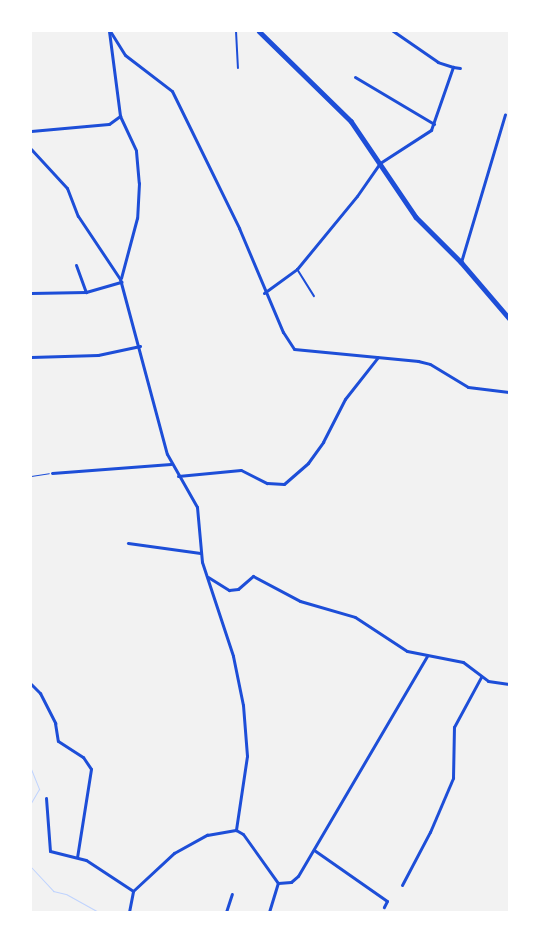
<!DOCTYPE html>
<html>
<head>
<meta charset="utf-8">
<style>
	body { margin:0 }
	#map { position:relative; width:540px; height:943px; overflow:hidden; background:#f2f2f2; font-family:"PT Sans",sans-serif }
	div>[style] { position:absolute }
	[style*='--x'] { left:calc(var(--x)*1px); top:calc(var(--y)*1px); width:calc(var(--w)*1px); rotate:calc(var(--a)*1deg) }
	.stream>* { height:1px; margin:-0.5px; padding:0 0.5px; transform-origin:0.5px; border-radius:0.5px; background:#bfd3fe }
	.path>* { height:1px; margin:-0.5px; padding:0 0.5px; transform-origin:0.5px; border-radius:0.5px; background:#1d4ed8 }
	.service>* { height:2px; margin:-1px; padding:0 1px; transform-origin:1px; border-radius:1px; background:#1d4ed8 }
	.minor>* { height:3px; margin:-1.5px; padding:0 1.5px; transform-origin:1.5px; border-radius:1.5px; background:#1d4ed8 }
	.secondary>* { height:4.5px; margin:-2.25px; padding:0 2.25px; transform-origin:2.25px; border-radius:2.25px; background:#1d4ed8 }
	span { translate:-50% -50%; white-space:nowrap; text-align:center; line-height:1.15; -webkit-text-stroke:4px #fff; paint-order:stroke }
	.frame { position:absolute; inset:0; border:32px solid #fff; pointer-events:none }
</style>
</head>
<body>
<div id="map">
	<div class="stream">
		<i style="--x:31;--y:769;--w:22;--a:68"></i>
		<i style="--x:39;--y:789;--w:16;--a:120"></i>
		<i style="--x:31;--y:867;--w:33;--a:47"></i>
		<i style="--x:53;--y:891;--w:13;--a:13"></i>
		<i style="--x:66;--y:894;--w:37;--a:29"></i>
	</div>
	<div class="path">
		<i style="--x:31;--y:476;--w:18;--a:-9"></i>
	</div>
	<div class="service">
		<i style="--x:236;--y:31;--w:37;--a:87"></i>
		<i style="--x:297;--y:269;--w:32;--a:58"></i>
	</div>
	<div class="minor">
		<i style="--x:109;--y:31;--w:86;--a:82.6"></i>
		<i style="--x:120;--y:116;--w:38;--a:65"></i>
		<i style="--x:136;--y:151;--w:32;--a:85"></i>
		<i style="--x:139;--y:183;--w:35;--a:93"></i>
		<i style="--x:137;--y:218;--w:62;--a:104.9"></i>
		<i style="--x:110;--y:31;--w:28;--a:58"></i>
		<i style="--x:125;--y:55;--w:59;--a:37.5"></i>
		<i style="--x:172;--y:91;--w:153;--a:63.9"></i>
		<i style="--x:239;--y:228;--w:113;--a:67.1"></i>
		<i style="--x:283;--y:332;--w:20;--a:57"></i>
		<i style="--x:294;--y:349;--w:125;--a:5.5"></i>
		<i style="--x:418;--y:361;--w:12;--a:14"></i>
		<i style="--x:430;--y:364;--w:44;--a:31.2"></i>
		<i style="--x:468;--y:387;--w:41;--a:7"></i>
		<i style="--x:453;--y:67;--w:7;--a:8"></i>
		<i style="--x:355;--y:77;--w:92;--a:30.7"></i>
		<i style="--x:31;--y:131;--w:78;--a:-5.1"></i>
		<i style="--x:109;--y:124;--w:14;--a:-36"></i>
		<i style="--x:31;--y:149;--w:53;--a:47.3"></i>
		<i style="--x:67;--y:188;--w:30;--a:69"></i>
		<i style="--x:78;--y:216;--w:76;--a:56.3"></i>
		<i style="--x:120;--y:279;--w:181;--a:75"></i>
		<i style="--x:167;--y:454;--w:61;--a:60.5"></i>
		<i style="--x:197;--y:507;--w:55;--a:84.8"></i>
		<i style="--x:202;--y:562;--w:99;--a:71.7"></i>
		<i style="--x:233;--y:656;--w:50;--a:78.5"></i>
		<i style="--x:243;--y:705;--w:51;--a:85.5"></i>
		<i style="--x:247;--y:756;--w:75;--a:98.5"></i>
		<i style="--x:461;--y:262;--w:154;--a:-73.4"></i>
		<i style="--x:76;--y:265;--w:29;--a:70"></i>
		<i style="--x:31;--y:293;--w:55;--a:-1"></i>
		<i style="--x:86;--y:292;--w:37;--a:-16"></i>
		<i style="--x:264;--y:293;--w:41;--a:-36"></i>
		<i style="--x:297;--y:269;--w:94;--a:-50.6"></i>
		<i style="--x:357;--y:196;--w:40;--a:-55.1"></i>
		<i style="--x:380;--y:163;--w:61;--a:-32.9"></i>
		<i style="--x:431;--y:130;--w:67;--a:-70.8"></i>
		<i style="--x:453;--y:67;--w:16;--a:-162"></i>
		<i style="--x:438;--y:62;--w:55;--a:-145.4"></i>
		<i style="--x:31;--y:357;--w:67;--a:-1.7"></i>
		<i style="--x:98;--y:355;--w:43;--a:-12.1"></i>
		<i style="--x:52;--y:473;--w:119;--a:-4.3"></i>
		<i style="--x:178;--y:476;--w:63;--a:-5.4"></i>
		<i style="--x:241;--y:470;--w:29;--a:27"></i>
		<i style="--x:267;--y:483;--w:17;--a:3"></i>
		<i style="--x:284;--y:484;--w:32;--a:-41"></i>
		<i style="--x:308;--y:463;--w:26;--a:-54"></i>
		<i style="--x:323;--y:442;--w:48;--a:-62.9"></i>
		<i style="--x:345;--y:399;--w:53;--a:-51.8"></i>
		<i style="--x:128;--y:543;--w:73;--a:7.9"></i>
		<i style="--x:208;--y:577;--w:25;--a:32"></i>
		<i style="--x:229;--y:590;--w:9;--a:-6"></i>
		<i style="--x:238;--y:589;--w:20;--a:-41"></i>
		<i style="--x:253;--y:576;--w:53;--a:28"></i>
		<i style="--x:300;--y:601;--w:57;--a:16.2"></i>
		<i style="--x:355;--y:617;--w:62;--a:33.2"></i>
		<i style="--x:407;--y:651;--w:57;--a:11.1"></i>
		<i style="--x:463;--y:662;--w:31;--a:37"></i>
		<i style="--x:488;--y:681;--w:21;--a:8"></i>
		<i style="--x:31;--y:684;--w:13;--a:45"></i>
		<i style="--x:40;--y:693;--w:34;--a:63"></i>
		<i style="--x:55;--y:723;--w:18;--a:81"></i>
		<i style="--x:58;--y:741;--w:30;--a:33"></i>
		<i style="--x:83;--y:757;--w:14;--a:56"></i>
		<i style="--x:91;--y:769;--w:89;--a:99"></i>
		<i style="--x:46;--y:798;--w:53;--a:85.7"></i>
		<i style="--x:50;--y:851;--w:37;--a:14"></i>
		<i style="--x:86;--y:860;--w:56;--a:33.4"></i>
		<i style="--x:236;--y:830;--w:8;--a:30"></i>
		<i style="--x:243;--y:834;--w:60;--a:54.5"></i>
		<i style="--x:278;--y:883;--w:13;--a:-4"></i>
		<i style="--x:291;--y:882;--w:9;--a:-41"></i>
		<i style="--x:298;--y:876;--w:255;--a:-59.6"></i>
		<i style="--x:314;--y:850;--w:89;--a:34.9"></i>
		<i style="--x:387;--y:901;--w:7;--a:117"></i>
		<i style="--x:402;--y:885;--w:60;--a:-62.2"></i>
		<i style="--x:430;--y:832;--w:59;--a:-66.9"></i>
		<i style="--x:453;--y:778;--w:51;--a:-88.9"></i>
		<i style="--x:454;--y:727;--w:57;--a:-61.6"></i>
		<i style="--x:129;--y:912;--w:21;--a:-79"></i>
		<i style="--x:133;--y:891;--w:56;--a:-42.8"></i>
		<i style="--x:174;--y:853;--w:38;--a:-29"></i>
		<i style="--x:207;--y:835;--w:29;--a:-10"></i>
		<i style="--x:226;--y:912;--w:19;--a:-72"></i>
		<i style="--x:269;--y:912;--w:30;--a:-73"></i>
	</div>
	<div class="secondary">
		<i style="--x:259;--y:31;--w:129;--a:44.4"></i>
		<i style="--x:351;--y:121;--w:116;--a:55.9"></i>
		<i style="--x:416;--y:217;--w:64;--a:45"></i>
		<i style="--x:461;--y:262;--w:74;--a:49.4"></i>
	</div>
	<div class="frame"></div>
</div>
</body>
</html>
